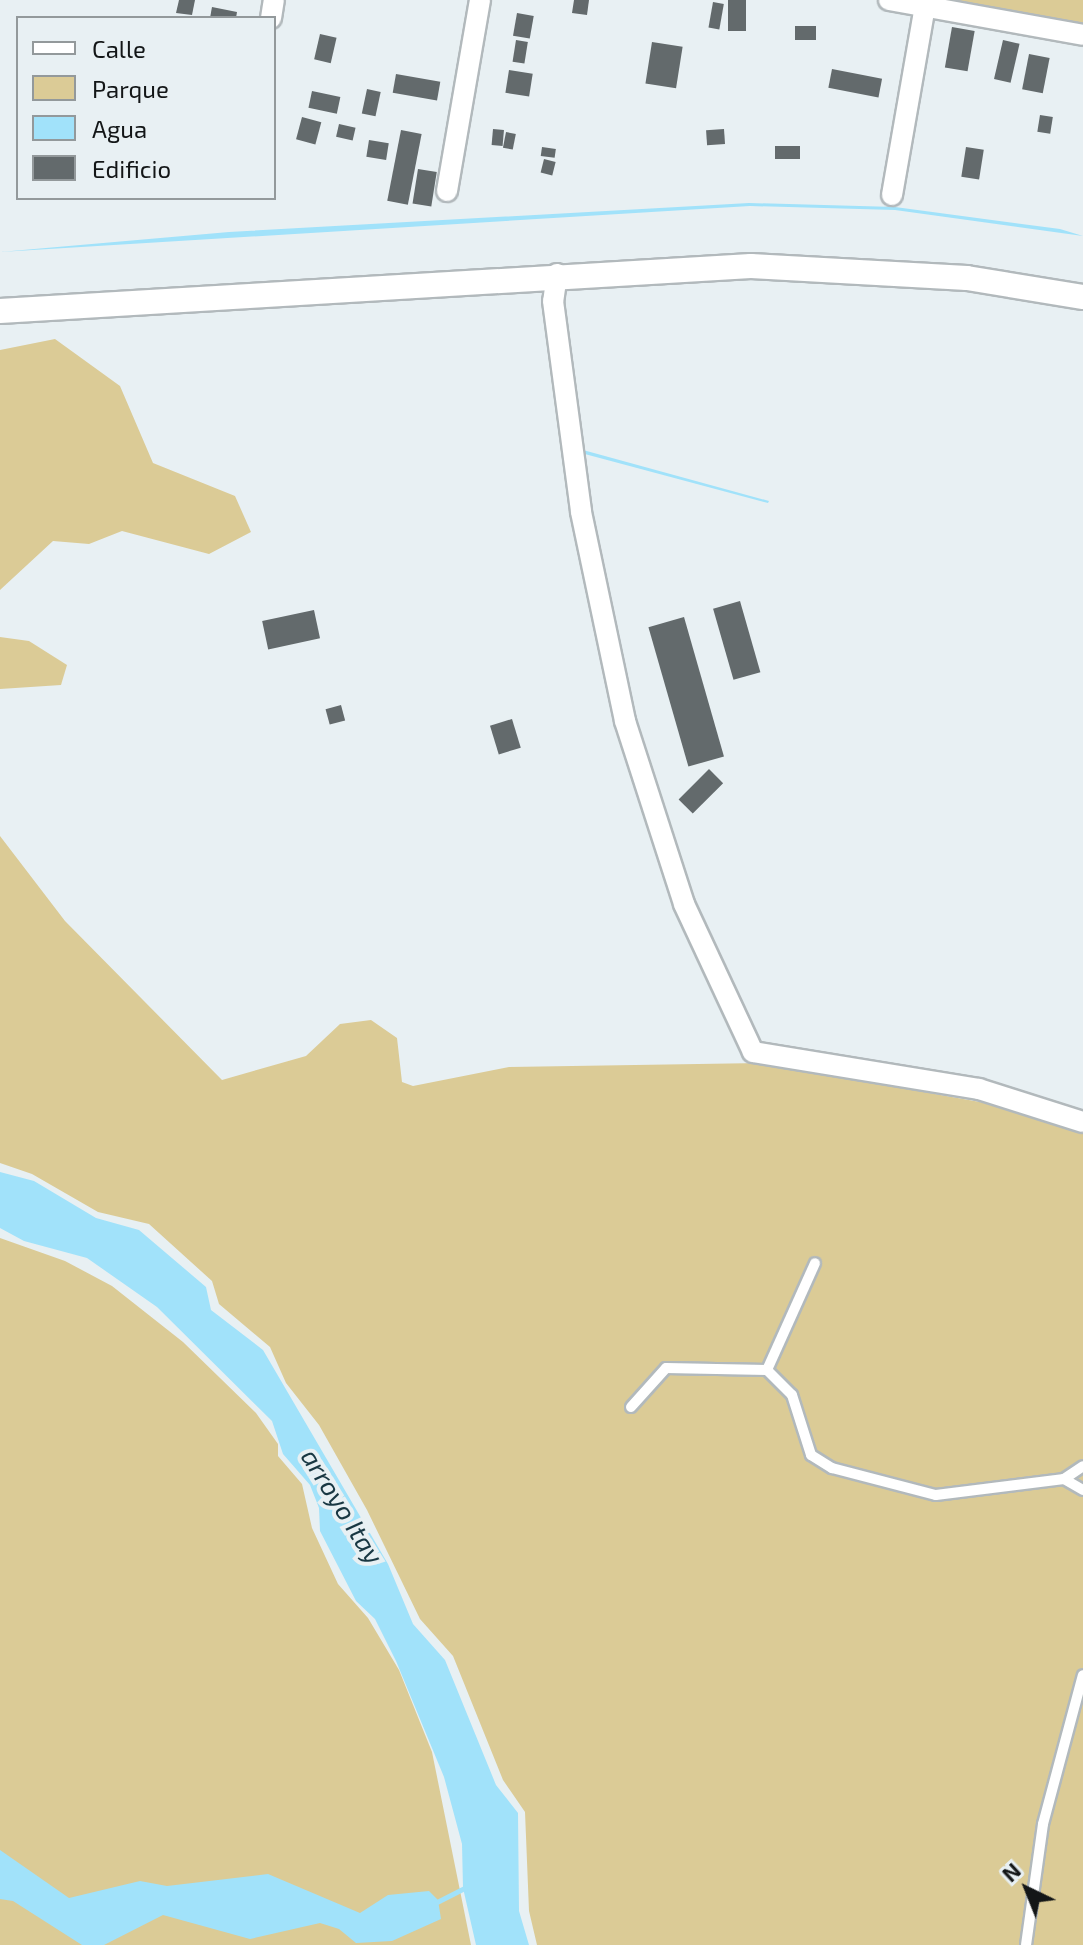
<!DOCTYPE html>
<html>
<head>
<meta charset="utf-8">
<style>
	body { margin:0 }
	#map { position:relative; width:1083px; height:1945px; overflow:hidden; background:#e8f0f3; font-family:"Exo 2",sans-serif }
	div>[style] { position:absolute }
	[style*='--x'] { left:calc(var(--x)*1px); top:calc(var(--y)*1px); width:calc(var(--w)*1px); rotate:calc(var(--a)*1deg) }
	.green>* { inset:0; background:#dbcb96 }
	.water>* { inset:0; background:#a1e2fa }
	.stream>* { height:5px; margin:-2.5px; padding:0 2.5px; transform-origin:2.5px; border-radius:2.5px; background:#a1e2fa }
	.building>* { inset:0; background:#636a6c; transform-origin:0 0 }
	.roads { filter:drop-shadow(2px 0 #b2b9bc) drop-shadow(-2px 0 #b2b9bc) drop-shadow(0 2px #b2b9bc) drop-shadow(0 -2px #b2b9bc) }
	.service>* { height:10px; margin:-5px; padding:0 5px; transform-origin:5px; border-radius:5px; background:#fff }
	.minor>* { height:20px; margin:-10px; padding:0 10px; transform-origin:10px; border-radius:10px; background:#fff }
	.tertiary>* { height:24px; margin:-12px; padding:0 12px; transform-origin:12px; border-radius:12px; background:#fff }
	span { translate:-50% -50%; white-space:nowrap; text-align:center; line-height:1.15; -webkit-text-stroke:8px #e8f0f3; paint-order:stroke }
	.water-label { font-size:26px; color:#183742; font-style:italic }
	.legend { position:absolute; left:16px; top:16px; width:260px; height:184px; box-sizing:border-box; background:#e8f0f3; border:2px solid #93999b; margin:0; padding:10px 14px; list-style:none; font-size:24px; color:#131617 }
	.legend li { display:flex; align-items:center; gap:16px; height:40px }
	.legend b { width:40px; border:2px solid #93999b }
	.north { position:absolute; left:987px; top:1849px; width:80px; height:80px; -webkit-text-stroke:6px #e8f0f3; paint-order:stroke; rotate:317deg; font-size:22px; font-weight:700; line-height:32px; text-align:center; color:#131617 }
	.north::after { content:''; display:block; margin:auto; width:28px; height:36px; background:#131617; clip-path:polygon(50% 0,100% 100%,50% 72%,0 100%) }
</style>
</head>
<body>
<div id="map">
	<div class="green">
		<i style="clip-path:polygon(941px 0,1083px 0,1083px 26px)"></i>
		<i style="clip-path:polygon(55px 339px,120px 386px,153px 463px,235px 496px,251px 532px,209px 554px,122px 531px,89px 544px,53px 541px,0 590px,0 350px)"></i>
		<i style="clip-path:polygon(0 637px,29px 641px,67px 665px,61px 685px,0 689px)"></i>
		<i style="clip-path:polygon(0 836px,65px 921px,222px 1080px,306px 1056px,340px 1024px,371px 1020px,397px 1038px,402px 1082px,413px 1086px,509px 1067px,761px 1063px,980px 1102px,1083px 1133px,1083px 1945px,537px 1945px,529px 1911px,525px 1812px,503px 1780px,453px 1656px,420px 1619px,367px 1510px,319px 1425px,286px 1383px,270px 1347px,219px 1304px,212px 1281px,149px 1224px,98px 1212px,32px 1174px,0 1163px)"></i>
		<i style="clip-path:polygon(0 1238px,65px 1261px,112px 1286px,183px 1342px,256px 1413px,278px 1444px,278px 1456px,302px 1484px,312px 1528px,338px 1584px,368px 1618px,399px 1670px,432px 1752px,471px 1945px,0 1945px)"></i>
	</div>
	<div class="water">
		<i style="clip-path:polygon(749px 203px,895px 207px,1060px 229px,1083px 236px,895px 210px,750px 206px,0 252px,229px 232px)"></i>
		<i style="clip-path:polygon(583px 450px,769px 501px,768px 503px,581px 453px)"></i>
		<i style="clip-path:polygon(0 1172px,34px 1181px,96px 1218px,139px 1230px,206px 1287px,211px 1310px,263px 1350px,388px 1564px,413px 1624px,445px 1660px,496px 1785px,518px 1813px,519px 1911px,529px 1945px,476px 1945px,463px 1888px,462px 1844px,444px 1777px,396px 1661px,375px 1619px,356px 1601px,320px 1531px,319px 1508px,310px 1485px,283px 1454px,272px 1421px,157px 1307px,87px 1258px,24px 1241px,0 1228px)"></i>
		<i style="clip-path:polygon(0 1850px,69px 1898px,140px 1881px,167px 1886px,268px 1874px,360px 1913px,388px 1895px,429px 1891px,438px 1900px,441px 1919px,392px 1941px,356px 1943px,339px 1929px,320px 1923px,250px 1939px,163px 1915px,104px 1945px,82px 1945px,13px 1901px,0 1899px)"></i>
	</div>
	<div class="stream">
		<i style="--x:433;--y:1904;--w:38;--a:-27"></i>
	</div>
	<div class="building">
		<i style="clip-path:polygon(179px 0,195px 0,192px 15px,176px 13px)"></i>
		<i style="clip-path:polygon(574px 0,589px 0,587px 15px,572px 13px)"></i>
		<i style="left:728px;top:0;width:18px;height:31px"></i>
		<i style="left:713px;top:2px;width:11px;height:26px;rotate:10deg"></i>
		<i style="clip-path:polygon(212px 7px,237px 12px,236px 18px,210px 18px)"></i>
		<i style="left:517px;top:13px;width:17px;height:23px;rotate:10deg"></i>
		<i style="left:795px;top:26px;width:21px;height:14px"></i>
		<i style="left:952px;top:27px;width:23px;height:41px;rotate:10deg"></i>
		<i style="left:320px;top:34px;width:17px;height:26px;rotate:13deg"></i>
		<i style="left:516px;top:40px;width:12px;height:22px;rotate:9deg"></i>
		<i style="left:1003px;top:40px;width:17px;height:40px;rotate:13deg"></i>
		<i style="left:652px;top:42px;width:31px;height:42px;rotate:9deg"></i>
		<i style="left:1029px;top:54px;width:21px;height:36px;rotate:11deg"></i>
		<i style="left:832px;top:69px;width:51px;height:19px;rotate:11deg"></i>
		<i style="left:509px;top:70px;width:24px;height:23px;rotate:9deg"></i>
		<i style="left:396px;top:74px;width:45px;height:19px;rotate:10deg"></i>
		<i style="left:367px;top:89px;width:14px;height:25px;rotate:12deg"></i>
		<i style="left:312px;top:91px;width:29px;height:17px;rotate:12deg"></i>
		<i style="left:1040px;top:115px;width:13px;height:17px;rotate:9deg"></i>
		<i style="left:302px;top:117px;width:20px;height:23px;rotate:15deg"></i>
		<i style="left:339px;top:124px;width:17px;height:13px;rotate:13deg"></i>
		<i style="left:493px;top:129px;width:11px;height:16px;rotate:5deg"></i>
		<i style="left:724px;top:129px;width:15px;height:18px;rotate:86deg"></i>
		<i style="left:401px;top:130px;width:21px;height:72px;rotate:11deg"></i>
		<i style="left:506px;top:132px;width:10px;height:16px;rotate:11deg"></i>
		<i style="left:369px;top:140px;width:20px;height:17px;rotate:9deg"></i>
		<i style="left:775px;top:146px;width:25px;height:13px"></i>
		<i style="left:542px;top:147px;width:14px;height:9px;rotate:8deg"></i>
		<i style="left:966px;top:147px;width:18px;height:30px;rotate:9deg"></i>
		<i style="left:544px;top:159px;width:12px;height:14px;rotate:14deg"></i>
		<i style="left:418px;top:169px;width:19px;height:35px;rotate:9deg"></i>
		<i style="left:740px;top:601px;width:74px;height:28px;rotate:74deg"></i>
		<i style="left:314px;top:610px;width:29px;height:53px;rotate:78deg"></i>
		<i style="left:684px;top:617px;width:145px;height:37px;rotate:74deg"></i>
		<i style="left:341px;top:705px;width:16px;height:16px;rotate:75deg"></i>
		<i style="left:512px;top:719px;width:30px;height:23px;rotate:73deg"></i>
		<i style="left:709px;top:769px;width:20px;height:43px;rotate:45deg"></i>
	</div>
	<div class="roads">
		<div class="service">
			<i style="--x:767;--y:1370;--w:117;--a:-65.8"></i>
			<i style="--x:631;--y:1407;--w:52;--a:-48.1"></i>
			<i style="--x:666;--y:1368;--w:101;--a:1.1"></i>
			<i style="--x:767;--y:1370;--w:35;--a:45"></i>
			<i style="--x:792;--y:1395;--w:63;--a:72.4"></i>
			<i style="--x:811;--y:1455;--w:25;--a:32"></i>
			<i style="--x:832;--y:1468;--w:107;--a:14.6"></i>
			<i style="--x:936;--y:1495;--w:129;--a:-7.1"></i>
			<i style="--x:1064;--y:1479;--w:23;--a:-34"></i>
			<i style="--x:1064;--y:1479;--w:22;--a:30"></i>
			<i style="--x:1026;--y:1945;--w:122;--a:-82"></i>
			<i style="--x:1043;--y:1824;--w:154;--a:-75"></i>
		</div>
		<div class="minor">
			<i style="--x:889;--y:0;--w:197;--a:10.2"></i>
			<i style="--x:271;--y:18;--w:18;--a:-81"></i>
			<i style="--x:447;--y:191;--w:194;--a:-80.2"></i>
			<i style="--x:892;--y:195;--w:198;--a:-80.1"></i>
			<i style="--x:557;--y:274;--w:27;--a:98"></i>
			<i style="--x:553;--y:301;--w:213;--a:82.4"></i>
			<i style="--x:581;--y:512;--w:214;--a:78.1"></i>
			<i style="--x:625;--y:721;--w:192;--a:72.1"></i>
			<i style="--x:684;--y:904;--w:163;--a:65"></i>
			<i style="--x:753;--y:1052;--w:229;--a:9.3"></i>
			<i style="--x:979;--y:1089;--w:109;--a:17.6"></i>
		</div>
		<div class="tertiary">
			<i style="--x:0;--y:311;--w:752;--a:-3.43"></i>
			<i style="--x:751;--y:266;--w:216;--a:3.2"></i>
			<i style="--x:967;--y:278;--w:118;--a:9.3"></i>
		</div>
	</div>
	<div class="water-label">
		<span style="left:343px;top:1506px;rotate:58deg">arroyo Itay</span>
	</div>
	<ul class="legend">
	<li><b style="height:10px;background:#fff"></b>Calle</li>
	<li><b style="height:22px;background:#dbcb96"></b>Parque</li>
	<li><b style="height:22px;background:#a1e2fa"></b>Agua</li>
	<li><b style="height:22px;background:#636a6c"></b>Edificio</li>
	</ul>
	<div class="north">N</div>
</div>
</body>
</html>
